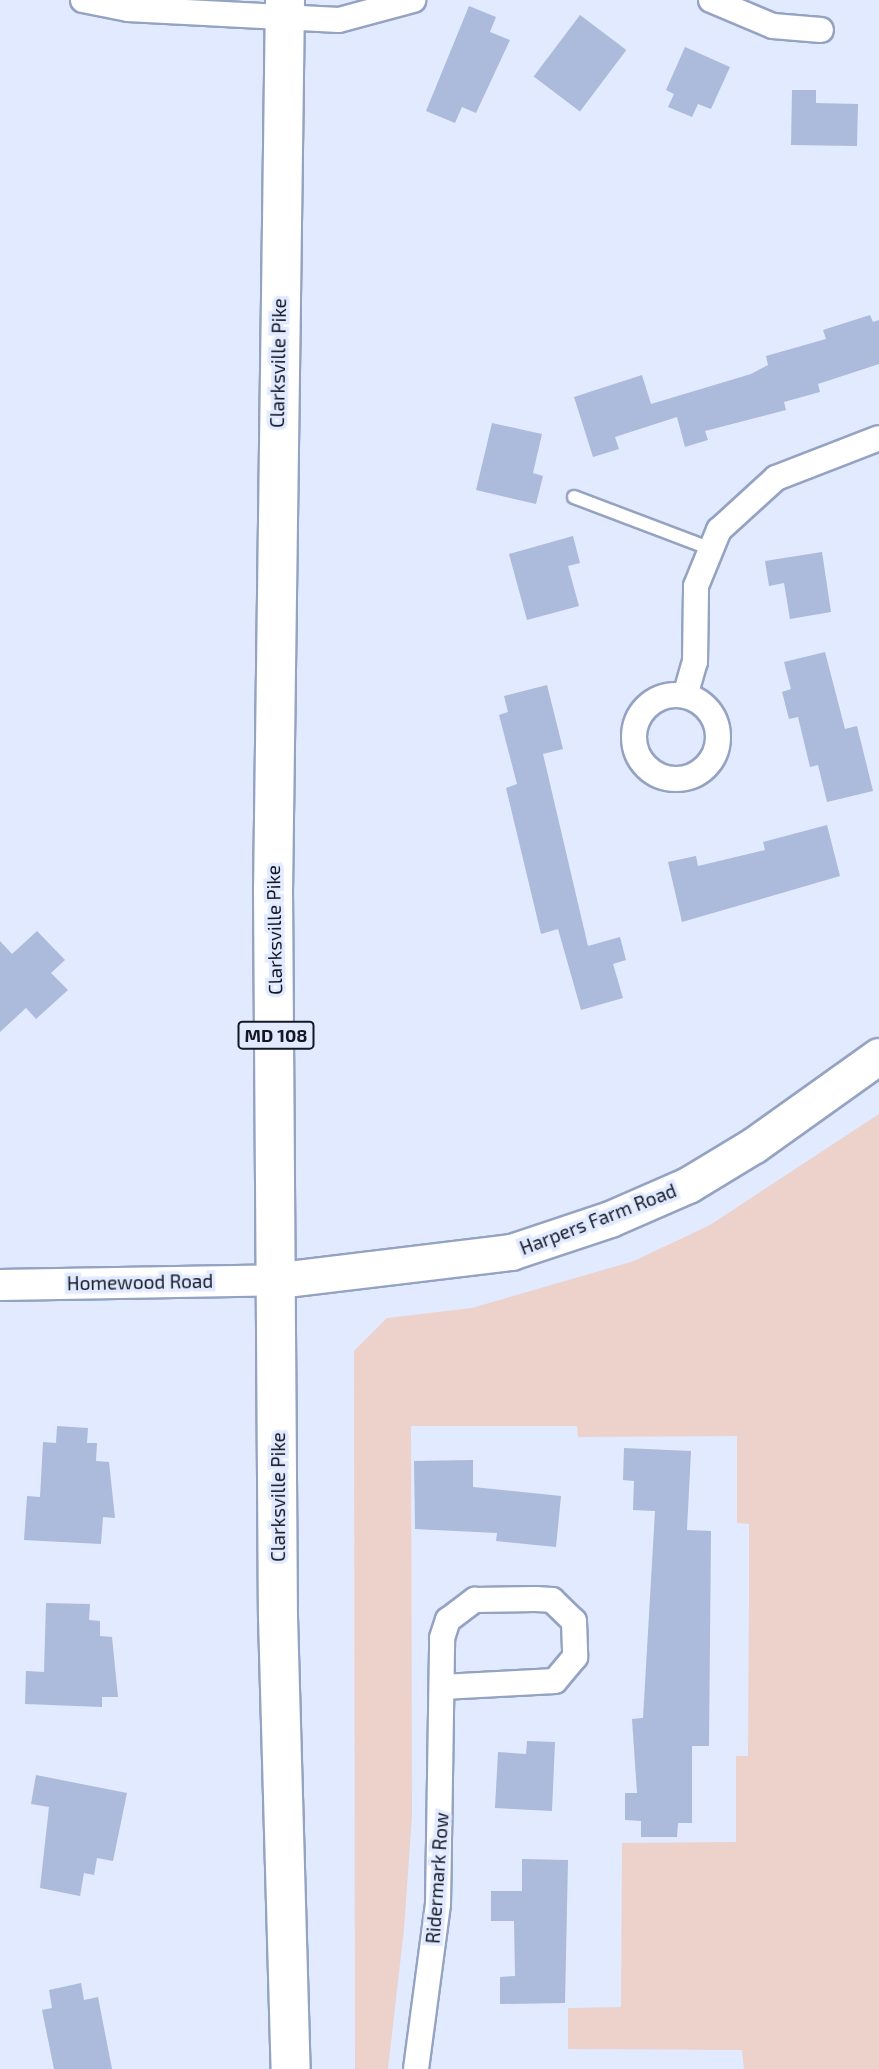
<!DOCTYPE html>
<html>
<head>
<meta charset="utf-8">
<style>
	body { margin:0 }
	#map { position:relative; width:879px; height:2069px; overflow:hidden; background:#e1eaff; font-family:"Exo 2",sans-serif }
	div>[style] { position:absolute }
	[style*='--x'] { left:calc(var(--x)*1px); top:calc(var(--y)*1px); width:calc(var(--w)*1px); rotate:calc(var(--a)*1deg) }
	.green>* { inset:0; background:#ecd2ca }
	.building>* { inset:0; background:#acbadb; transform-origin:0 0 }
	.roads { filter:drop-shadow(2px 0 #95a3c3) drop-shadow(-2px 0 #95a3c3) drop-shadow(0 2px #95a3c3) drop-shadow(0 -2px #95a3c3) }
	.service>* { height:12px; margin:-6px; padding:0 6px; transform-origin:6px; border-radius:6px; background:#fff }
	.minor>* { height:24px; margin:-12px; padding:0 12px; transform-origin:12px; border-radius:12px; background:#fff }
	.minor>.ring { margin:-12px; padding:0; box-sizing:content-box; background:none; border:24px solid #fff; border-radius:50% }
	.tertiary>* { height:30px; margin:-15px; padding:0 15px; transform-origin:15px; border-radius:15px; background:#fff }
	.secondary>* { height:35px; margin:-17.5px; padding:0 17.5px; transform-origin:17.5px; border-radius:17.5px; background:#fff }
	.primary>* { height:38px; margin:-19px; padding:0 19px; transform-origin:19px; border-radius:19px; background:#fff }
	span { translate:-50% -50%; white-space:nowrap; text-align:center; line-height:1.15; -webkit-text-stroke:7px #e1eaff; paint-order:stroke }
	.shield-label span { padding:2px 5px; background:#e1eaff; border:2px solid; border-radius:5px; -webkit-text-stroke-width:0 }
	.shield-label { font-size:18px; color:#131824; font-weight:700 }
	.street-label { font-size:19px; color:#131824 }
</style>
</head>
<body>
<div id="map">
	<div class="green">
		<i style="clip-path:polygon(879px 1114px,879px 2069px,744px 2069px,742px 2050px,568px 2049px,568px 2008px,621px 2007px,622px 1843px,736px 1842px,736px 1756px,748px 1756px,749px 1602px,749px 1524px,737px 1523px,737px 1436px,578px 1437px,577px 1426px,411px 1426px,412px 1816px,404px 1929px,388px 2069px,355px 2069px,354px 1351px,387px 1318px,472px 1308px,634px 1261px,710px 1225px)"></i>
	</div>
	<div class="building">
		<i style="clip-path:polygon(469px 6px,496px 17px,490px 32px,510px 40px,476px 113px,462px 107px,455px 123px,426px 111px)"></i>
		<i style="left:580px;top:15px;width:58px;height:77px;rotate:37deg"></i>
		<i style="clip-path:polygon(685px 47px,730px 67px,711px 109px,698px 104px,692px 117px,668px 107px,674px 94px,666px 90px)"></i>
		<i style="clip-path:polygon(792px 90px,816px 90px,816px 103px,858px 104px,857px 146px,791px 145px)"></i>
		<i style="clip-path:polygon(870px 315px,873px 322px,879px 320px,879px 364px,818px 384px,820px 392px,784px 402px,786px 410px,705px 431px,708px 440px,685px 447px,677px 417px,615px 437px,619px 449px,593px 457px,574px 397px,642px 375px,651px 404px,751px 374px,768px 365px,766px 356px,826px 339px,823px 330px)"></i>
		<i style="clip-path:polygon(492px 423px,542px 434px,533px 473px,543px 476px,536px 504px,476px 490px)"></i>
		<i style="clip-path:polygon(573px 536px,580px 563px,568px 566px,579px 606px,527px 620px,509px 554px)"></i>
		<i style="clip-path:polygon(822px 552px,831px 612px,790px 619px,784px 583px,769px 586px,765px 561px)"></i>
		<i style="clip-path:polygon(825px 652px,845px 729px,857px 726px,873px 791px,827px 802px,818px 765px,810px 767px,798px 717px,789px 719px,782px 692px,791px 689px,784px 662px)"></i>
		<i style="clip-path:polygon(547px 685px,563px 749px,543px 754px,588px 946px,620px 937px,626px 960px,613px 964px,623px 998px,581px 1010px,558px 929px,541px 934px,506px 788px,517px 784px,499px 715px,508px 712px,504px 696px)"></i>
		<i style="clip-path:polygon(827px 825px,840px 876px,682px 922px,668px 862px,696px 856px,698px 866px,765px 850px,763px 842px)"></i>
		<i style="clip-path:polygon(37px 931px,65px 960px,51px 973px,68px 990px,36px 1019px,26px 1008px,0 1032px,0 941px,12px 954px)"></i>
		<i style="clip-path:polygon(57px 1426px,88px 1428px,87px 1443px,97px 1443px,96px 1461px,109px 1462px,115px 1518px,103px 1517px,101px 1544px,24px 1540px,27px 1496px,40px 1497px,43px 1442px,56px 1443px)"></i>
		<i style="clip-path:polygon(624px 1448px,691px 1451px,687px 1530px,711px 1531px,709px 1746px,692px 1746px,692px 1823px,678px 1823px,677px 1837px,641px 1837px,641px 1821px,625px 1820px,625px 1793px,637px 1793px,632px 1719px,643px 1718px,655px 1511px,633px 1510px,634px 1481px,623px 1480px)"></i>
		<i style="clip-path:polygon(473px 1460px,473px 1487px,561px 1496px,556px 1547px,496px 1541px,497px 1533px,415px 1529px,414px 1461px)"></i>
		<i style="clip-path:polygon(46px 1603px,90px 1604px,89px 1620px,100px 1621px,100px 1636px,112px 1637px,118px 1697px,102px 1697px,102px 1707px,25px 1704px,26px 1671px,44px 1672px)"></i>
		<i style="clip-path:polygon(527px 1741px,555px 1742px,552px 1811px,495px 1808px,498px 1752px,526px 1754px)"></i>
		<i style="clip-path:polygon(36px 1775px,127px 1793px,113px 1861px,97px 1858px,94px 1875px,84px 1873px,80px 1896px,40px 1888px,49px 1807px,31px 1804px)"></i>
		<i style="clip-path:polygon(522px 1859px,568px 1860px,565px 2003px,500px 2004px,500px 1977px,515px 1976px,514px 1921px,491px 1921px,491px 1891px,522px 1891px)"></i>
		<i style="clip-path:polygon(81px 1983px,84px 2000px,98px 1997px,112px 2069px,54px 2069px,42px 2010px,52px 2008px,49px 1990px)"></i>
	</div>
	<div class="roads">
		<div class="service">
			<i style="--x:574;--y:497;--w:144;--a:20.7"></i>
		</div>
		<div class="minor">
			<i style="--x:83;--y:0;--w:46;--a:11.3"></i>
			<i style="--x:128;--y:9;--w:211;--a:3"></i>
			<i style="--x:339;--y:20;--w:77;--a:-15.1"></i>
			<i style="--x:711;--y:0;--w:67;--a:22.8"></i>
			<i style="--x:773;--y:26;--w:48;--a:4.8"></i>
			<i class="ring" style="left:634px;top:695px;width:60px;height:60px"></i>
			<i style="--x:685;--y:696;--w:35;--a:-74"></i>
			<i style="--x:695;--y:662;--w:76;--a:-89.2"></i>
			<i style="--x:696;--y:586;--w:61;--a:-67.7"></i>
			<i style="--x:719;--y:530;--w:77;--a:-42.4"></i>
			<i style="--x:776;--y:478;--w:110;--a:-21.2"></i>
			<i style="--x:416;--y:2069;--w:166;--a:-82.4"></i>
			<i style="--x:438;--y:1904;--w:266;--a:-89.1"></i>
			<i style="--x:442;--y:1638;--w:19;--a:-72"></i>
			<i style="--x:448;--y:1620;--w:34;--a:-37"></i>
			<i style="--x:475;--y:1600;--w:60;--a:-1"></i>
			<i style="--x:535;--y:1599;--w:17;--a:3"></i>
			<i style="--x:552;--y:1600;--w:30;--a:44"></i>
			<i style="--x:574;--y:1621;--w:36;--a:88"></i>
			<i style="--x:575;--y:1657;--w:31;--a:130"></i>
			<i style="--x:555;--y:1681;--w:113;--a:177"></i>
		</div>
		<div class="tertiary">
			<i style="--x:0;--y:1285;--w:279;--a:-1"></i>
		</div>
		<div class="secondary">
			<i style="--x:279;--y:1280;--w:234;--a:-6.9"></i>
			<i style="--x:511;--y:1252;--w:104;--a:-18.4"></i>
			<i style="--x:610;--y:1219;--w:85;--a:-23.6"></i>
			<i style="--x:688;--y:1185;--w:77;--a:-31.2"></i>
			<i style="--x:754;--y:1145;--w:153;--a:-35.5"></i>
		</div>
		<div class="primary">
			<i style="--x:285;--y:0;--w:889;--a:90.77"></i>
			<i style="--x:273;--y:889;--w:728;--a:89.61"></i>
			<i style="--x:278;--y:1617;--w:452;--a:88.4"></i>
		</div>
	</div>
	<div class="shield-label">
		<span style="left:276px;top:1035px">MD 108</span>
	</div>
	<div class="street-label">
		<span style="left:278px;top:363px;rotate:-89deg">Clarksville Pike</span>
		<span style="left:274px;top:930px;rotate:-91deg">Clarksville Pike</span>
		<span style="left:598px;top:1219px;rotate:-21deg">Harpers Farm Road</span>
		<span style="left:140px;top:1282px;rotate:-1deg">Homewood Road</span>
		<span style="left:278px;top:1497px;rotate:-90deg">Clarksville Pike</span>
		<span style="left:437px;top:1878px;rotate:-86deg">Ridermark Row</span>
	</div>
</div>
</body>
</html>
